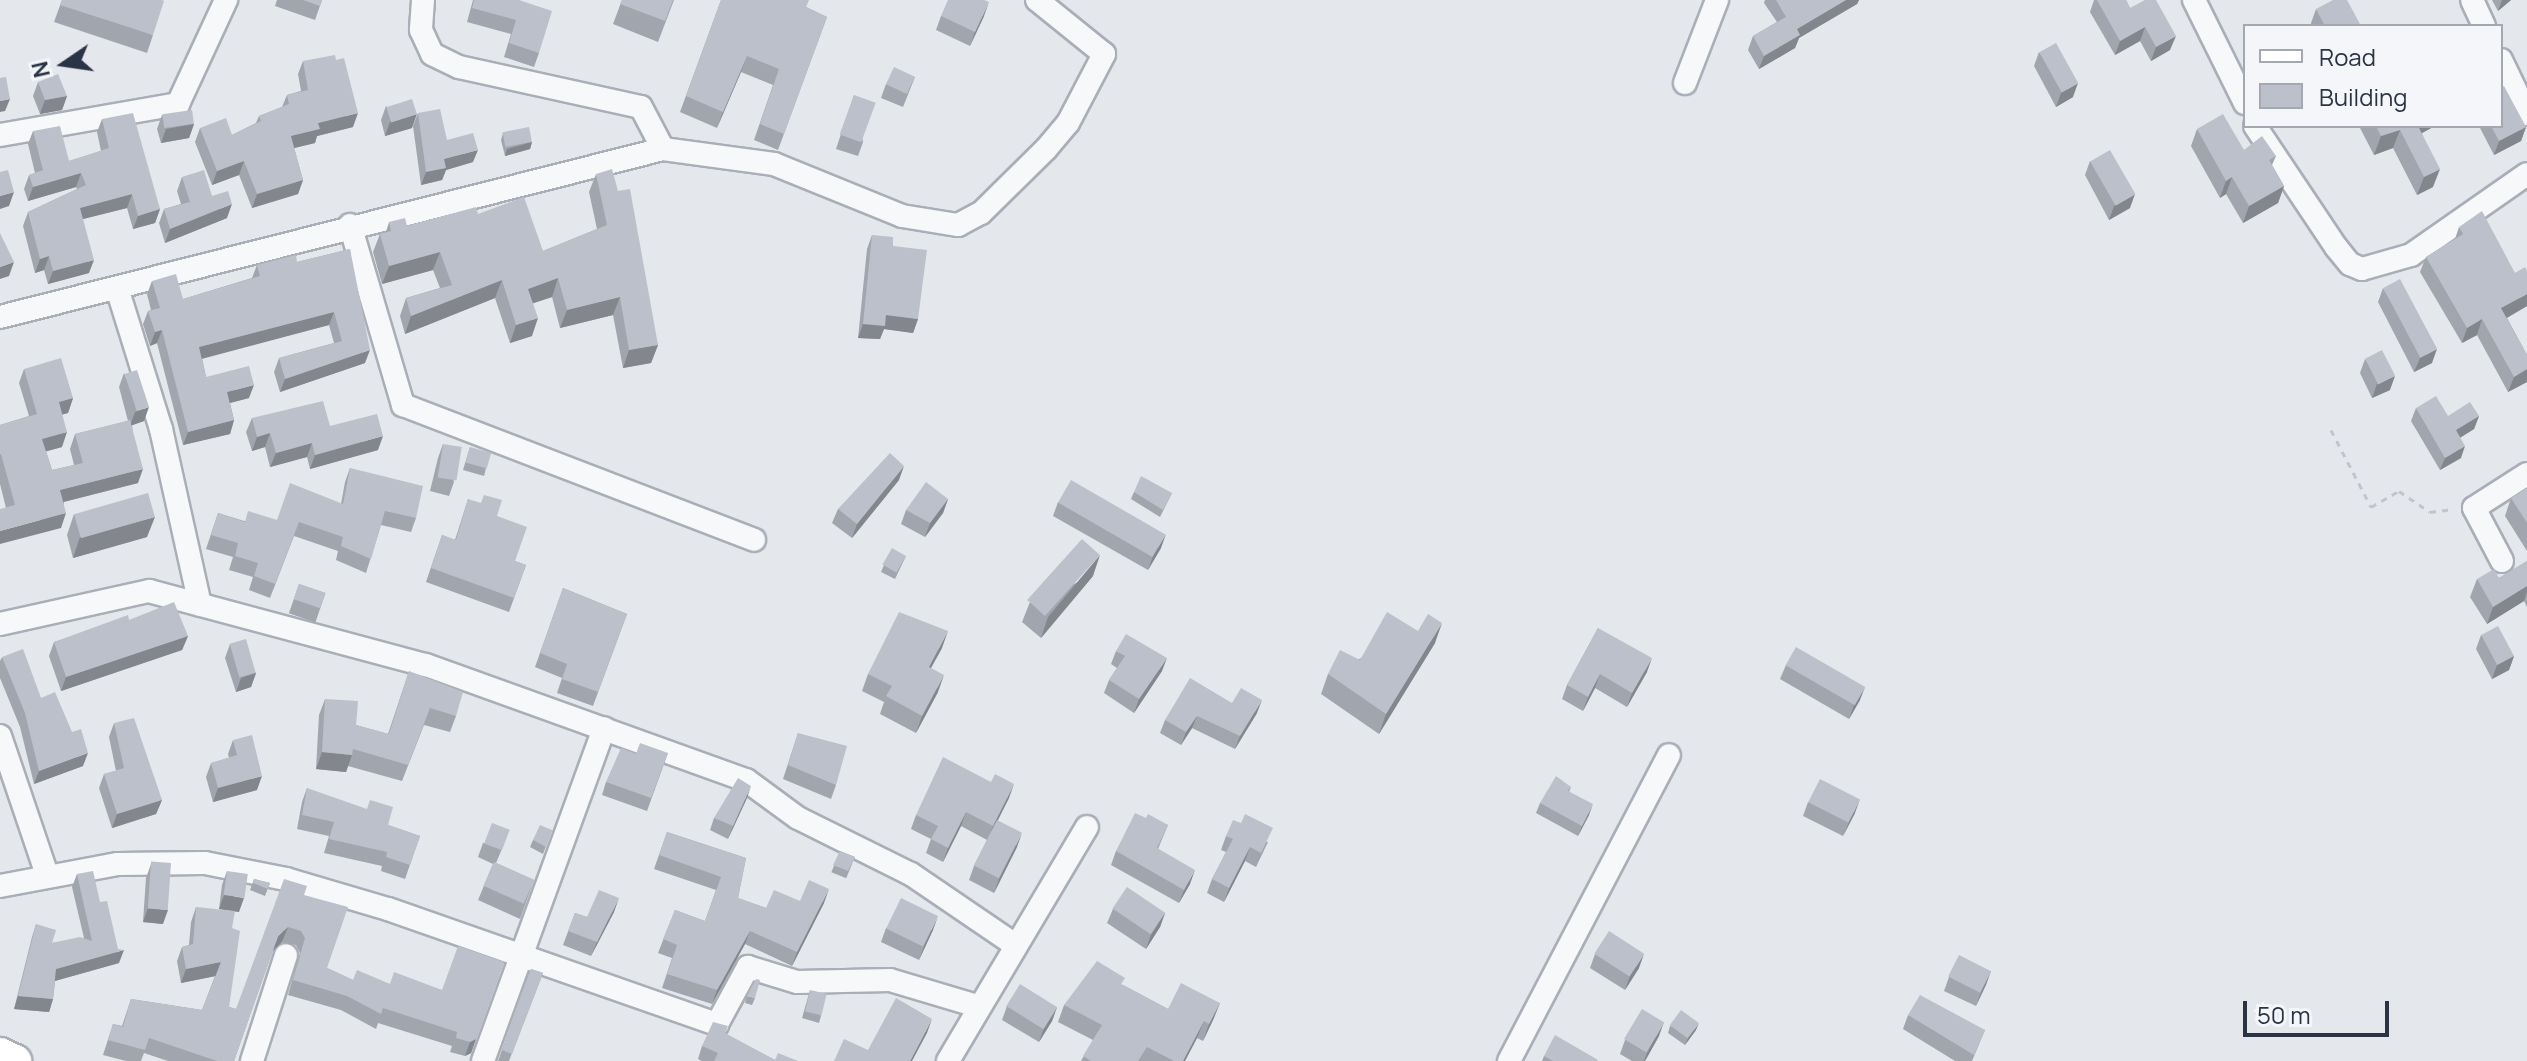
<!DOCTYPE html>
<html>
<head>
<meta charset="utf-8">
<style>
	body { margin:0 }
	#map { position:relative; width:2527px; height:1061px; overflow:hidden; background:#e4e7ec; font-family:Manrope,sans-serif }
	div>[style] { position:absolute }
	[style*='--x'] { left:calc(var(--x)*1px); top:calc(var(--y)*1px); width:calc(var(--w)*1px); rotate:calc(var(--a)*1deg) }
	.path>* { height:3px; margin-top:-1.5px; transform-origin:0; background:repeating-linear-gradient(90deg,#c2c5cb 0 6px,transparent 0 12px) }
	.roads { filter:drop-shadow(2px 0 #a9aeb7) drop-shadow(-2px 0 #a9aeb7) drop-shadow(0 2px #a9aeb7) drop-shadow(0 -2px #a9aeb7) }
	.street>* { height:22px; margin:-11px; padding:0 11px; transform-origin:11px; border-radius:11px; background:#f7f8fa }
	.secondary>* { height:32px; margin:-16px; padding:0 16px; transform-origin:16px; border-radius:16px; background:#fff }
	.wall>* { inset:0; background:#a1a5ae; transform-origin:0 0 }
	.shaded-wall>* { inset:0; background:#83868d }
	.building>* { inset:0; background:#bbc0ca; transform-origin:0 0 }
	span { translate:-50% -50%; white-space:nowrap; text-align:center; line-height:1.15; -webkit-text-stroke:8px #f4f6f9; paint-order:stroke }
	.legend { position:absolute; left:2243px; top:24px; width:260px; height:104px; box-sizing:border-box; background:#f4f6f9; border:2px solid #a4a8b1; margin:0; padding:10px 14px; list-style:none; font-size:24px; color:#2b3445 }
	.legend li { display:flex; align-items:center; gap:16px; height:40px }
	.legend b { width:40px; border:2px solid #a4a8b1 }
	.north { position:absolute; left:24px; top:24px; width:80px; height:80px; -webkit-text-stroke:6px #f4f6f9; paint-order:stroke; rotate:257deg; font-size:22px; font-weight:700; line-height:32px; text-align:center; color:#2b3445 }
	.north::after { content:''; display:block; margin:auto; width:28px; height:36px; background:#2b3445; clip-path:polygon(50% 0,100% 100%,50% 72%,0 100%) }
	.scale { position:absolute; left:2243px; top:1001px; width:146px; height:36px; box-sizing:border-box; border:4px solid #2b3445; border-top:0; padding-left:10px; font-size:24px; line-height:28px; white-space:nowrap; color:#2b3445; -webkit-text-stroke:6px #f4f6f9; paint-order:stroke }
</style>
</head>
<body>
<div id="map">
	<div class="path">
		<i style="--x:2331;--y:430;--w:87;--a:62.5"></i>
		<i style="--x:2371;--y:507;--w:32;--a:-30"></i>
		<i style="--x:2399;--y:491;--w:37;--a:34"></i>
		<i style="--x:2430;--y:512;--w:24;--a:-7"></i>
	</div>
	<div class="roads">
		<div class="street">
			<i style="--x:423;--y:0;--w:30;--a:94"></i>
			<i style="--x:421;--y:30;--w:26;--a:65"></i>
			<i style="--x:432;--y:54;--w:30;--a:26"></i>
			<i style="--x:459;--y:67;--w:186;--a:12.4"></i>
			<i style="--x:641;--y:107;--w:47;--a:62.4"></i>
			<i style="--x:2194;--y:0;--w:115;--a:63.7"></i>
			<i style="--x:2472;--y:0;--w:29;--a:65"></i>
			<i style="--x:2501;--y:60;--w:60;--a:64.3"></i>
			<i style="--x:1685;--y:83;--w:89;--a:-68.9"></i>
			<i style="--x:2255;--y:126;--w:146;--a:56.2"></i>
			<i style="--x:2336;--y:247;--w:22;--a:51"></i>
			<i style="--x:2350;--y:264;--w:13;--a:23"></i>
			<i style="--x:2362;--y:269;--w:51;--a:-15.9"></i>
			<i style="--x:2411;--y:255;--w:141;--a:-34.9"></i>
			<i style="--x:0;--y:135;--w:181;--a:-9.9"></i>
			<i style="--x:178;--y:104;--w:115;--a:-65.2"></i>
			<i style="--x:350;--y:225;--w:188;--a:73.6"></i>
			<i style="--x:403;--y:405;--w:376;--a:21"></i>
			<i style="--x:117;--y:288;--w:148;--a:72.7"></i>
			<i style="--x:161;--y:429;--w:180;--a:77.5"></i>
			<i style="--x:0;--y:317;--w:684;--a:-14.22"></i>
			<i style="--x:663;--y:149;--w:112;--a:7.7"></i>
			<i style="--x:774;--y:164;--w:138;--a:22.1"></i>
			<i style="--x:902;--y:216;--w:57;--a:9.1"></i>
			<i style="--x:958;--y:225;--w:26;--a:-28"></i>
			<i style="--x:981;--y:213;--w:91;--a:-44.6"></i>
			<i style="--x:1046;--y:149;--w:34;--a:-50"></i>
			<i style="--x:1068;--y:123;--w:78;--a:-62.4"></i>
			<i style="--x:1104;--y:54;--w:86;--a:-141.1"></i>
			<i style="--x:2502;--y:561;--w:60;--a:-117.8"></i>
			<i style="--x:2474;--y:508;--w:63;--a:-32.7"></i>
			<i style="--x:0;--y:624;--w:153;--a:-12.5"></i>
			<i style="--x:149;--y:591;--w:287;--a:15"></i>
			<i style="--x:426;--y:665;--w:340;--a:19.8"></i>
			<i style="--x:746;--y:780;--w:64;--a:36.2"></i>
			<i style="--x:798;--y:818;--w:126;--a:26.4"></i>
			<i style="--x:911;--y:874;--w:126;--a:34.3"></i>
			<i style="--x:0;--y:736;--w:147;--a:71.3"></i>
			<i style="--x:0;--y:886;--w:120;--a:-10.6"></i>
			<i style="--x:118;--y:864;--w:87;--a:-0.7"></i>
			<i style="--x:205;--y:863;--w:83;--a:11.2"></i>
			<i style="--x:286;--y:879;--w:106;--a:16.4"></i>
			<i style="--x:388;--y:909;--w:349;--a:19.3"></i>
			<i style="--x:717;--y:1024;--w:65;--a:-61.5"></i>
			<i style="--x:748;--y:967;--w:51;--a:17"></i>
			<i style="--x:797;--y:982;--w:93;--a:-1.2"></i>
			<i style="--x:890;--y:980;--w:91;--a:16.6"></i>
			<i style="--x:252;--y:1061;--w:111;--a:-72.2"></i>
			<i style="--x:483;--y:1061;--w:354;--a:-70"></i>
			<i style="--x:948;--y:1061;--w:272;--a:-59.3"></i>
			<i style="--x:1509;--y:1061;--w:345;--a:-62.4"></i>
		</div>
		<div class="secondary">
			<i style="--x:0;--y:1054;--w:17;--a:25"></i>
		</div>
	</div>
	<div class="wall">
		<i style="clip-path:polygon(62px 0,153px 35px,147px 53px,54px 22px)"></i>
		<i style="clip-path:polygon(277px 0,322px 0,315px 20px,275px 6px)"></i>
		<i style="clip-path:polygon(473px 0,519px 0,539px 53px,534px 67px,504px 57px,511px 34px,467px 22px)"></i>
		<i style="clip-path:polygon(622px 0,674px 0,658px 42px,613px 24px)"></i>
		<i style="clip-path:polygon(721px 0,806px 7px,827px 17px,778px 150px,754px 140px,773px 85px,741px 72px,717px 128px,680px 112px)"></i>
		<i style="clip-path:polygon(1765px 0,1859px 0,1857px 4px,1799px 38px,1795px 48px,1759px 69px,1748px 50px,1753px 36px,1777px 22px,1764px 3px)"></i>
		<i style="clip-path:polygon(2094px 0,2126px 0,2130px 8px,2170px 50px,2151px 61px,2140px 41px,2115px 55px,2090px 12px)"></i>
		<i style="clip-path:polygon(2492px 0,2511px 0,2498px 11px)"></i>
		<i style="clip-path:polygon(2316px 9px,2361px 26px,2312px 26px,2311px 23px)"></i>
		<i style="clip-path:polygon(941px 16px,984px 16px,970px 46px,936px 30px)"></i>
		<i style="clip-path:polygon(2039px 52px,2073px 97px,2056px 107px,2034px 66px)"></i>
		<i style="clip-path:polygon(303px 61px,353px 127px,317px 136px,315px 143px,294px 148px,303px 180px,298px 194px,252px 208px,239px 175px,212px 185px,195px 142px,200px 128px,232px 135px,256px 123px,259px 116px,282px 107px,287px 95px,301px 91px,298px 74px)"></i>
		<i style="clip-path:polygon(915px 77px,903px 107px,881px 98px,886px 84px)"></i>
		<i style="clip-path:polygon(38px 82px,67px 96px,62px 110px,40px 114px,33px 96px)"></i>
		<i style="clip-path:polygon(854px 95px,863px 142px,858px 156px,836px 149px)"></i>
		<i style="clip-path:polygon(386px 106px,412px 128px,385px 136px,381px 120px)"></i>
		<i style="clip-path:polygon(418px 113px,447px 140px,473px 162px,446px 170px,442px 180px,421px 185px,413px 126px)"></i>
		<i style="clip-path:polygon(162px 115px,194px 124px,189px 138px,161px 143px,157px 129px)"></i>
		<i style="clip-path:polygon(102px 119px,160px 209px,155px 223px,133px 229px,127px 208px,83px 219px,89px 273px,48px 284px,44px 270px,35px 273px,23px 226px,28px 212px,77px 189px,76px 187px,28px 201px,24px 189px,29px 175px,35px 173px,28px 144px,33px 131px,69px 161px,101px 151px,97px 132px)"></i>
		<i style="clip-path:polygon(2361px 126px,2435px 126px,2422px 133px,2433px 187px,2417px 195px,2393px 148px,2374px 155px,2360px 128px)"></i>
		<i style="clip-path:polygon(2479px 126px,2501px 126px,2526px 127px,2521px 141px,2494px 155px)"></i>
		<i style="clip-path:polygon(2197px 129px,2244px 150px,2276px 156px,2272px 165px,2284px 186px,2278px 203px,2243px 223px,2226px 194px,2220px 198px,2191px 146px)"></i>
		<i style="clip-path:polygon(503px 133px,532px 142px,530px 149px,505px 156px,501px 140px)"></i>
		<i style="clip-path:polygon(2090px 161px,2130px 208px,2109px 220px,2085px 175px)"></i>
		<i style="clip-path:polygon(596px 174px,658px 345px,651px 363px,623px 368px,613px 315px,560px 328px,552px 297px,533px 303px,532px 336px,510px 343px,495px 298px,405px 334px,400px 316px,406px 298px,440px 288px,433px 270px,382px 284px,373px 252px,380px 234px,386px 232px,389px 222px,407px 226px,478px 214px,543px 251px,597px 229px,589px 192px)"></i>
		<i style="clip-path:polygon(182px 177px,212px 196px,227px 218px,165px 243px,159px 223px,164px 209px,181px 204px,177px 191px)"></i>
		<i style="clip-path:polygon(2459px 227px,2527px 306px,2507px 318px,2527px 355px,2527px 382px,2508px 392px,2477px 335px,2462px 343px,2420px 272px,2426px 257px,2455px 239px)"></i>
		<i style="clip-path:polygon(872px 235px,893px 246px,918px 319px,913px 333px,884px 329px,880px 339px,858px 338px,867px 249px)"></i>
		<i style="clip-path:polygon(350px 249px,365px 363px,280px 392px,274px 372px,279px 358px,334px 343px,329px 325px,202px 358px,206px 377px,249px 398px,230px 403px,234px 420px,230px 434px,183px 445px,157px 343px,150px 346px,143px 324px,148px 311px,151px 310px,147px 294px,152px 281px,183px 299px,252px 278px,257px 265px,297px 262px)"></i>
		<i style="clip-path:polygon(2383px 288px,2432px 363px,2414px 372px,2378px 302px)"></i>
		<i style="clip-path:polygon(2365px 359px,2390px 390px,2372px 398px,2360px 373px)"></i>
		<i style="clip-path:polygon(24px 369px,73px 398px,68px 413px,62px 414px,62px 447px,46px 451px,52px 470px,74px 465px,70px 449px,75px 434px,128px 421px,119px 387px,124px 373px,144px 421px,132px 425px,138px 483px,64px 502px,61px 528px,6px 508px,0 484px,0 425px,29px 416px,19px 383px)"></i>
		<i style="clip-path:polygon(2416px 408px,2448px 416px,2479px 416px,2474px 429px,2460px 437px,2461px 458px,2440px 470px,2411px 421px)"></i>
		<i style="clip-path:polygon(252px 418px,330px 426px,378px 450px,310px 469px,307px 457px,270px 467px,265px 447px,252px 451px,246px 432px)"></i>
		<i style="clip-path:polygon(443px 444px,454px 482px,449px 496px,430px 491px,438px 458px)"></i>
		<i style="clip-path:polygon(470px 447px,486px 468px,484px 476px,463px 470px)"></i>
		<i style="clip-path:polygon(350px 468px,416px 518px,411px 532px,381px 525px,366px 573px,336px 560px,338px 551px,294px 536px,270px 598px,249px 590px,253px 577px,229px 570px,233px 557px,206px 549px,218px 513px,244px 521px,277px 520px,341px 504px,345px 482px)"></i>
		<i style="clip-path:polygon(899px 480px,852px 538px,832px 523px,838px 509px)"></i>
		<i style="clip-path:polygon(2527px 488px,2527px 551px,2505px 516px,2511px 498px)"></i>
		<i style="clip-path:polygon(1134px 492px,1172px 493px,1160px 517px,1131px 499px)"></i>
		<i style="clip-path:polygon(468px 499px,497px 516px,515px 561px,526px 565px,509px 612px,426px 582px,442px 535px,455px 540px)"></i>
		<i style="clip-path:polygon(948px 499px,943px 513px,925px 537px,901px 524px,906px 510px)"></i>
		<i style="clip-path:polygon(1058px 502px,1161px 548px,1148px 570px,1053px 516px)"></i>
		<i style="clip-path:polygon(74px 514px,147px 537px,73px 558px,67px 535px)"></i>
		<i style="clip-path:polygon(906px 556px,895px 579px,881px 572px,884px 565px)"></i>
		<i style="clip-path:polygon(2527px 561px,2527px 607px,2524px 601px,2487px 624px,2470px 597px,2477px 579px,2499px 578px)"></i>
		<i style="clip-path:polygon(1093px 576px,1041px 638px,1022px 622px,1030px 602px)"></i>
		<i style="left:299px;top:584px;width:28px;height:31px;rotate:19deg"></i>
		<i style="clip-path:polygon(563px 588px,627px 614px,593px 706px,557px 693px,562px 678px,535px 667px)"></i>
		<i style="clip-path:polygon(129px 620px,188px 636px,182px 650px,61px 691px,49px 656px,54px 642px)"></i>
		<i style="clip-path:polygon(1598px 628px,1647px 672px,1627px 707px,1595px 688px,1583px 711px,1562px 699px,1567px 685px)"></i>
		<i style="clip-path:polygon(1418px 631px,1435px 643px,1379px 734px,1321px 694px,1328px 674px)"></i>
		<i style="clip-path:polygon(2481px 635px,2514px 656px,2509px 670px,2492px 679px,2476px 649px)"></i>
		<i style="clip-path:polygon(230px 644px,256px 673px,251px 687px,236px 692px,225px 658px)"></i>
		<i style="clip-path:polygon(942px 648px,931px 668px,938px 692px,916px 733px,880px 714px,884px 702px,862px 691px,868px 674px)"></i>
		<i style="clip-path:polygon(1116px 651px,1162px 671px,1134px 713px,1104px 693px,1109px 680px,1117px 668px,1111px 664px)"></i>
		<i style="clip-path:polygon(2px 657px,41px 698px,83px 766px,34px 784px,20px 727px,0 678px,0 661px)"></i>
		<i style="clip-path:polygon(1786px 665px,1860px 700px,1849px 719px,1780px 679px)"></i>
		<i style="clip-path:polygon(409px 671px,456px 716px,450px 732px,424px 725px,402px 781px,348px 766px,346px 772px,316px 769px,319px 715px,325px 699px,356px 725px,388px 734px)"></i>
		<i style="clip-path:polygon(1232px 703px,1257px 713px,1235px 749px,1192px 728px,1181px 745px,1160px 733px,1165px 720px)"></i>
		<i style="clip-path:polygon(114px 723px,162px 800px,156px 814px,112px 828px,99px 788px,104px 774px,116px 771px,109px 737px)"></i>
		<i style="clip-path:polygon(798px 733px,836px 785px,831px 799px,783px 779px)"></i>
		<i style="clip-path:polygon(233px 740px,257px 790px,213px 802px,206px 777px,211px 763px,229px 758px,228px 754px)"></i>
		<i style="clip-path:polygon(668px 753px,647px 811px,602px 795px,606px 782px,636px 754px)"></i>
		<i style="clip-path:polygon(1571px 787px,1569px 792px,1589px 815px,1578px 836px,1536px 813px,1540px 803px)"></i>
		<i style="clip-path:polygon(307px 788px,388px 825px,420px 836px,405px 879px,381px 871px,382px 866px,324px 853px,329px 836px,297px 829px,302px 802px)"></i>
		<i style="clip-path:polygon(747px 798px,728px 839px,710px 830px,714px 818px)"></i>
		<i style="clip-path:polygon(1009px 798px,997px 820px,1017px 847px,994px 893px,969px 880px,974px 866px,987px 840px,961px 826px,943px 862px,926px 853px,931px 839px,911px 829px,916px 815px)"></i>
		<i style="clip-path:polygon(1808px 802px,1855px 813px,1843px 836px,1803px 816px)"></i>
		<i style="clip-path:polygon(1146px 818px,1168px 825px,1158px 849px,1190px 884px,1179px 903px,1111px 865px,1116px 851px)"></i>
		<i style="clip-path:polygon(552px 830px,543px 854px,530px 847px,533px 840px)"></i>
		<i style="clip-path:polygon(667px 832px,746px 858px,738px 898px,766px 908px,800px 901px,824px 903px,792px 966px,745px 944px,712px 1004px,662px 988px,672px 958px,658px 953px,675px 910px,705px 921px,716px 890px,654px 869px)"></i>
		<i style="clip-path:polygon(1226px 836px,1268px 842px,1256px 867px,1245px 861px,1224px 902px,1207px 893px,1212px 879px,1226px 852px,1221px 850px)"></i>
		<i style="clip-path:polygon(483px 843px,504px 844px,496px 863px,534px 880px,520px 919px,478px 900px,493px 864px,478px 857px)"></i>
		<i style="left:840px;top:851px;width:16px;height:23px;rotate:22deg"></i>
		<i style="clip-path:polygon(151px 864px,163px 924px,143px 922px,146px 878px)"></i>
		<i style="clip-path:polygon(227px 871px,239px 912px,219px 909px,222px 885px)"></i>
		<i style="clip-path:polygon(77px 874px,100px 902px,119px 963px,55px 981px,53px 999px,49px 1012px,14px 1009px,32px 937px,36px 924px,52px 943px,84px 938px,72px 887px)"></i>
		<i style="clip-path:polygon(254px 879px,270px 883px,265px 896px,250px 890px)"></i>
		<i style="clip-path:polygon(304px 895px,327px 968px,353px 980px,442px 990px,504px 962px,471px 1053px,465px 1056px,450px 1052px,452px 1046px,378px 1023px,376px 1029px,341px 1010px,288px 995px,300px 953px,296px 945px,282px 942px,273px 950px,234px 1061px,168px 1061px,144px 1053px,141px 1061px,126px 1061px,103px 1055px,113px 1024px,122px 1026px,131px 999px,202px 1010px,215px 976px,181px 983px,177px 961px,182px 947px,189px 945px,191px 922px,196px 907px,232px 928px,229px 1007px,236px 1009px)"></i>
		<i style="clip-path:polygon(1113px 909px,1165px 913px,1160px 927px,1146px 949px,1107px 923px)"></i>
		<i style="clip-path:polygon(614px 912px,591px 956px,563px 945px,575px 913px,587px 917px)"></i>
		<i style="clip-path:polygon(886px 928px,933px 930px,919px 960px,881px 942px)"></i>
		<i style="clip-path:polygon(1595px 954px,1639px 968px,1625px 990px,1590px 968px)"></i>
		<i style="clip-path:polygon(531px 969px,543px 973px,509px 1061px,498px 1061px)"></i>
		<i style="clip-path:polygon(1991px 971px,1976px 1006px,1944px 991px,1949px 977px)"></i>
		<i style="clip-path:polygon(1123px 985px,1168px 1009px,1220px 1003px,1213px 1020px,1203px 1041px,1197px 1038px,1185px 1061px,1081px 1061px,1093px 1040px,1058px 1022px,1064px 1005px)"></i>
		<i style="clip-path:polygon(810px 990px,821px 1016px,819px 1023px,802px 1018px)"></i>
		<i style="clip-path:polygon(747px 996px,755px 998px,752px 1005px,745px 1003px)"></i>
		<i style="clip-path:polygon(1007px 1006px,1057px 1007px,1052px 1021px,1039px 1042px,1002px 1020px)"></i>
		<i style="clip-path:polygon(1908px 1015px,1985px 1030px,1972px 1061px,1955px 1061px,1903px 1029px)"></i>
		<i style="clip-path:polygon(1670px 1026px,1696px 1030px,1685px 1045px,1668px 1033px)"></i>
		<i style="clip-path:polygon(725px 1034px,775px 1060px,798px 1061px,702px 1061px,698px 1059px,702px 1046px)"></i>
		<i style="clip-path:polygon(1659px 1036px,1645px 1061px,1632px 1061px,1620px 1054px,1625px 1040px)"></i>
		<i style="clip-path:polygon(1544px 1056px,1597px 1061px,1542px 1061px)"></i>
	</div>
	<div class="shaded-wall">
		<i style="clip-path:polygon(1846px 0,1859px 0,1857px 4px,1799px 38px,1795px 48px,1759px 69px,1764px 56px,1797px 29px)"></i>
		<i style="clip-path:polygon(2502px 0,2511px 0,2498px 11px)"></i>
		<i style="clip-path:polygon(989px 2px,984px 16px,970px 46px,975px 32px)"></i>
		<i style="clip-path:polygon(2145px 27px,2140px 41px,2115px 55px,2120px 41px)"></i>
		<i style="clip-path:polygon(2176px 36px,2170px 50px,2151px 61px,2156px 47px)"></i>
		<i style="clip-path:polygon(747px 56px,741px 72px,717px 128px,723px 112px)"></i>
		<i style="clip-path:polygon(2078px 83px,2073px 97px,2056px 107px,2061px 93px)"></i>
		<i style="clip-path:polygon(67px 96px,62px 110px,40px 114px,45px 100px)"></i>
		<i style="clip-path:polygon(10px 99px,5px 111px,0 112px,0 101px)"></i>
		<i style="clip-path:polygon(358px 113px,353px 127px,317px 136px,315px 143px,286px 150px,291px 136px,318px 123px)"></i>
		<i style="clip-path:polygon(417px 114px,412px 128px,385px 136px,390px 122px)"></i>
		<i style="clip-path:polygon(194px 124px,189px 138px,161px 143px,166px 129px)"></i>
		<i style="clip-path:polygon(2415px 126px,2435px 126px,2409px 140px)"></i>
		<i style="clip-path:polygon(2526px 127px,2521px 141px,2494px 155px,2499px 141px)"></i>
		<i style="clip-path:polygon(2400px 130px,2393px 148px,2374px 155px,2381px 136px)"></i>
		<i style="clip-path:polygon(532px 142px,530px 149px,505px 156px,507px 149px)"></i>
		<i style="clip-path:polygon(478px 150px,473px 162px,446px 170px,442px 180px,421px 185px,426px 172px,444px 159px)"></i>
		<i style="clip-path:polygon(244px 161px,239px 175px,212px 185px,217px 171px)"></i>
		<i style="clip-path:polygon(2440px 169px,2433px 187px,2417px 195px,2424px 177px)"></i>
		<i style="clip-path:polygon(81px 173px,76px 187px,28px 201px,33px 187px)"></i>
		<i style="clip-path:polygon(2232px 177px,2226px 194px,2220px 198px,2226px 181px)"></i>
		<i style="clip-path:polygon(303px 180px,298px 194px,252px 208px,257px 194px)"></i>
		<i style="clip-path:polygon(2284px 186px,2278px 203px,2243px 223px,2249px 206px)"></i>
		<i style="clip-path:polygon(14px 192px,9px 206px,0 209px,0 196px)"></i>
		<i style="clip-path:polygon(132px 194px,127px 208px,75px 221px,80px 208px)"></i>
		<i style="clip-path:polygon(2135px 194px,2130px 208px,2109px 220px,2114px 206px)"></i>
		<i style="clip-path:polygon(232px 204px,227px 218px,165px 243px,170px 229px)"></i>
		<i style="clip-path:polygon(160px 209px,155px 223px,133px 229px,138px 216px)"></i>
		<i style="clip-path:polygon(440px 252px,433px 270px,382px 284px,389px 266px)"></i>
		<i style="clip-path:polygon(49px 256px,44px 270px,35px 273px,40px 259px)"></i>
		<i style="clip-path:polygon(94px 260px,89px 273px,48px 284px,53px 271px)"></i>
		<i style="clip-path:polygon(14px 262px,9px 276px,0 279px,0 267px)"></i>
		<i style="clip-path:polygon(558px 278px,552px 297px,522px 307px,528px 289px)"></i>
		<i style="clip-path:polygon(502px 280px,495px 298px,405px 334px,411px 316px)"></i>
		<i style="clip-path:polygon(2527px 294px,2527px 306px,2496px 324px,2501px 308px)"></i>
		<i style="clip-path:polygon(620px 297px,613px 315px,560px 328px,567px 310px)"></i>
		<i style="clip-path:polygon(334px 312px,329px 325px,194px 361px,199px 347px)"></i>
		<i style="clip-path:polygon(886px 315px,918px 319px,913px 333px,884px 329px,880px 339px,858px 338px,863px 324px)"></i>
		<i style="clip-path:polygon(538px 318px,532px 336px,510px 343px,516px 325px)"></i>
		<i style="clip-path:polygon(2482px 319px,2477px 335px,2462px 343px,2467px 328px)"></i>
		<i style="clip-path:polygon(162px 330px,157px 343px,150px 346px,155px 332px)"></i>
		<i style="clip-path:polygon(658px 345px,651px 363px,623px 368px,629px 350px)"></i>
		<i style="clip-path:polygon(2437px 349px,2432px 363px,2414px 372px,2420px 358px)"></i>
		<i style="clip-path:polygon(370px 350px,365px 363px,280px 392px,285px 379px)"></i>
		<i style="clip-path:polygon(2527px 369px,2527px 382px,2508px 392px,2514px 377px)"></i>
		<i style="clip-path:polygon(2395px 376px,2390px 390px,2372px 398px,2377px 384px)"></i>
		<i style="clip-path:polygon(254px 385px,249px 398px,222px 405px,227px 392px)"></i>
		<i style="clip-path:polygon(73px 398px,68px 413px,54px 417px,59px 402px)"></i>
		<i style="clip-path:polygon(149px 407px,144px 421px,130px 426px,135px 412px)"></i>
		<i style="clip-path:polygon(2479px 416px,2474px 429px,2452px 443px,2456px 430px)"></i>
		<i style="clip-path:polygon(234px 420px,230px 434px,183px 445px,188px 432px)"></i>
		<i style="clip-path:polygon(67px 432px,62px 447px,37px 454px,42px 439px)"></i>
		<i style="clip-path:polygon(270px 433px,265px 447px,252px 451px,257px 437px)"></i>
		<i style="clip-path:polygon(383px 436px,378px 450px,310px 469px,315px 455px)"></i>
		<i style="clip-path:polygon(312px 443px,307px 457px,270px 467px,276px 453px)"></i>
		<i style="clip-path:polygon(2465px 446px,2461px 458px,2440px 470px,2445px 458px)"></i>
		<i style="clip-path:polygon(904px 466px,899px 480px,852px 538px,857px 524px)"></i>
		<i style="clip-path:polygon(143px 469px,138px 483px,55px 504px,60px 490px)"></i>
		<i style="clip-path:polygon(948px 499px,943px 513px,925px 537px,930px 523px)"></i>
		<i style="clip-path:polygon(66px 513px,61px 528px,0 544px,0 531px)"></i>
		<i style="clip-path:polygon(155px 517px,147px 537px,73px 558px,80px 537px)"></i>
		<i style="clip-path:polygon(1166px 534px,1161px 548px,1148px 570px,1153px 556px)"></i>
		<i style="clip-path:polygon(1100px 555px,1093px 576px,1041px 638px,1048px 617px)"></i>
		<i style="clip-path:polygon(2527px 586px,2527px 592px,2524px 601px,2487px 624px,2493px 607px)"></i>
		<i style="clip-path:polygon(1442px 623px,1435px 643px,1379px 734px,1386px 714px)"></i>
		<i style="clip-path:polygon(948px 631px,942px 648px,922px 684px,929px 667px)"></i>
		<i style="clip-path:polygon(188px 636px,182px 650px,61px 691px,66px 677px)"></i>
		<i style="clip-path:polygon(2514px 656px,2509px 670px,2492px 679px,2497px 665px)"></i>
		<i style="clip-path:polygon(1167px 658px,1162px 671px,1134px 713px,1139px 699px)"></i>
		<i style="clip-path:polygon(1652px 658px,1647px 672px,1627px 707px,1632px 693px)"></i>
		<i style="clip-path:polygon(256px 673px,251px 687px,236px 692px,241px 678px)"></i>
		<i style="clip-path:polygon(1600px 674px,1595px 688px,1583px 711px,1588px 697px)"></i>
		<i style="clip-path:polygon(944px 675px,938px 692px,916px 733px,922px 716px)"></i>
		<i style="clip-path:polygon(1865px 687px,1860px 700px,1849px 719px,1854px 705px)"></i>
		<i style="clip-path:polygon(1262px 700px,1257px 713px,1235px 749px,1240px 736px)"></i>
		<i style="clip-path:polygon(1197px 716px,1192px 728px,1181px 745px,1186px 732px)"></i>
		<i style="clip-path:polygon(322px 752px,352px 755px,346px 772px,316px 769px)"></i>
		<i style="clip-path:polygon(88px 753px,83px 766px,34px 784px,39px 771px)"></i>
		<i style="clip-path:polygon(262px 776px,257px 790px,213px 802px,218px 788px)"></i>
		<i style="clip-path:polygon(1014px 784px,1009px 798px,988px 840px,993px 826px)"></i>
		<i style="clip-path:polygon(751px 786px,747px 798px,728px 839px,733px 826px)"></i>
		<i style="clip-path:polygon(1860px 799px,1855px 813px,1843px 836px,1849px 822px)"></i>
		<i style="clip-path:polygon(162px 800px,156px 814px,112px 828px,117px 814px)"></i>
		<i style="clip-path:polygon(1593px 804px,1589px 815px,1578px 836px,1582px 826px)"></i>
		<i style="clip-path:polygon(966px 812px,961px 826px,943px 862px,948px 848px)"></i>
		<i style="clip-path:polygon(1022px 833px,1017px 847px,994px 893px,999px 879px)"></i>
		<i style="clip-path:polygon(1250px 847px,1245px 861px,1224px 902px,1229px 888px)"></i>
		<i style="clip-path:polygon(1195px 870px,1190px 884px,1179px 903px,1184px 890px)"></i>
		<i style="clip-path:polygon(829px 889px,824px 903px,792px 966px,797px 952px)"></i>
		<i style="clip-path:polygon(224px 895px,244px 898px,239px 912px,219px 909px)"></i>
		<i style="clip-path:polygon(619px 898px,614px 912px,591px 956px,597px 942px)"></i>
		<i style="clip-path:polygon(148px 908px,168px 910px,163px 924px,143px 922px)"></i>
		<i style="clip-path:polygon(1165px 913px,1160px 927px,1146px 949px,1151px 935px)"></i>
		<i style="clip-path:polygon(938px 916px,933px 930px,919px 960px,924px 946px)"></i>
		<i style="clip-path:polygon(288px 927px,282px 942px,273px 951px,278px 936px)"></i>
		<i style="clip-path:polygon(750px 931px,745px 944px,712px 1004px,717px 990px)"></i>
		<i style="clip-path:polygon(124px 950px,119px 963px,51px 982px,56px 969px)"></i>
		<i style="clip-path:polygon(1644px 954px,1639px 968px,1625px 990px,1630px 976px)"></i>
		<i style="clip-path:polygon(221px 962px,216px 976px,181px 983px,186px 969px)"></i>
		<i style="clip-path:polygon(1991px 971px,1986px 985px,1976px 1006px,1981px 992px)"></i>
		<i style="clip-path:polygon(18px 996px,53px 999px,49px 1012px,14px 1009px)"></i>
		<i style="clip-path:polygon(1220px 1003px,1213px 1020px,1203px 1041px,1209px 1024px)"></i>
		<i style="clip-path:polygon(1057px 1007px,1052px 1021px,1039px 1042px,1044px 1028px)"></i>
		<i style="clip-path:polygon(932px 1019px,927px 1033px,912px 1061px,910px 1061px)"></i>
		<i style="clip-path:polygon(1204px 1021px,1197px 1038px,1185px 1061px,1183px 1061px)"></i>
		<i style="clip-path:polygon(1664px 1022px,1659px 1036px,1645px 1061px,1644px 1061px,1647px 1053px)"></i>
		<i style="clip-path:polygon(1699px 1023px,1696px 1030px,1685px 1045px,1688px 1038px)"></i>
		<i style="clip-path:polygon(476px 1039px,471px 1053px,465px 1056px,470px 1042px)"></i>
	</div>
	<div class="building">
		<i style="clip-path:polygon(62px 0,162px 0,164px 1px,153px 35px,60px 5px)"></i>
		<i style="clip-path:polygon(303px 0,322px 0,320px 6px)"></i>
		<i style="clip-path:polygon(474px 0,519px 0,552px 11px,539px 53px,509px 43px,516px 20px,472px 8px)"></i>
		<i style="clip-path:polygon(622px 0,673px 0,665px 21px,620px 4px)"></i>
		<i style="clip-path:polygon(721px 0,809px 0,806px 7px,827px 17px,784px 134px,760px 124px,779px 69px,747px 56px,723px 112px,686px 96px)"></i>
		<i style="clip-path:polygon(948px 0,984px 0,989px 2px,975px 32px,941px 16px)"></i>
		<i style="clip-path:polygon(1776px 0,1846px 0,1797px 29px,1800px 35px,1764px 56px,1753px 36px,1786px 17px)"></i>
		<i style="clip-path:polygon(2097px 0,2126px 0,2130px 8px,2145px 0,2156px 0,2176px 36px,2156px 47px,2145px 27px,2120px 41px)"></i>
		<i style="clip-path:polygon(2333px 0,2347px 0,2361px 26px,2325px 26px,2316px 9px)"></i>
		<i style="left:2056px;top:43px;width:46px;height:19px;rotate:61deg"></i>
		<i style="clip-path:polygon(335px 55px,336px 60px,344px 58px,358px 113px,318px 123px,320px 129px,291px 136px,303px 180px,257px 194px,244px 161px,217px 171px,200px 128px,226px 118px,232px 135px,261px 121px,259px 116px,289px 104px,287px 95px,308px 90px,303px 61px)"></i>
		<i style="left:894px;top:67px;width:23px;height:19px;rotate:25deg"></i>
		<i style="clip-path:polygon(58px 74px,67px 96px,45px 100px,38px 82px)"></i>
		<i style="clip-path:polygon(6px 77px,10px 99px,0 101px,0 78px)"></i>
		<i style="clip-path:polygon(2504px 86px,2526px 127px,2499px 141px,2491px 126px,2501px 126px,2501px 88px)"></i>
		<i style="left:854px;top:95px;width:23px;height:42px;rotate:20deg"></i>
		<i style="left:412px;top:99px;width:16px;height:27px;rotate:72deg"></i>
		<i style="clip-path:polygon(440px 109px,447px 140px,473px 133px,478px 150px,444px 159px,446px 168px,426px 172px,418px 113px)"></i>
		<i style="left:192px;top:110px;width:14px;height:30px;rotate:82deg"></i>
		<i style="clip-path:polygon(133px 113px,160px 209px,138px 216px,132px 194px,80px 208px,94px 260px,53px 271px,49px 256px,40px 259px,28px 212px,86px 185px,81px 173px,33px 187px,29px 175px,43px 170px,33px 131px,60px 126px,69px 161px,109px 148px,102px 119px)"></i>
		<i style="clip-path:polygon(2223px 114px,2244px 150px,2262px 136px,2276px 156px,2269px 160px,2284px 186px,2249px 206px,2232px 177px,2226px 181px,2197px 129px)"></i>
		<i style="clip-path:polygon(2376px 126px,2418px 126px,2440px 169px,2424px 177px,2400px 130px,2381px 136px)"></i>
		<i style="left:529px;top:127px;width:15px;height:27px;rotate:79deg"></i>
		<i style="left:2110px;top:150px;width:51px;height:23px;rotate:60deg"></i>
		<i style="clip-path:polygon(612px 169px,618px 191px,630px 189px,658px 345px,629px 350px,620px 297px,567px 310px,558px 278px,528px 289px,538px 318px,516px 325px,502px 280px,411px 316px,406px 298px,452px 285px,440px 252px,389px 266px,380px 234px,391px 231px,389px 222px,405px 218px,407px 226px,476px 207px,478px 214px,524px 197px,543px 251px,607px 225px,596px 174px)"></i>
		<i style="clip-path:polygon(8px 170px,14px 192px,0 196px,0 172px)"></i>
		<i style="clip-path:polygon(204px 170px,212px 196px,228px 191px,232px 204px,170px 229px,164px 209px,190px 202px,182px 177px)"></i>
		<i style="clip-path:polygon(2482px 211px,2515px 273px,2525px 267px,2527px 271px,2527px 294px,2501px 308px,2527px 355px,2527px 369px,2514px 377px,2482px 319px,2467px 328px,2426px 257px,2463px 234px,2459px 227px)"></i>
		<i style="clip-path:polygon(0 233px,14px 262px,0 267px)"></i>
		<i style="clip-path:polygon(872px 235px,893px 237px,893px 246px,927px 250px,918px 319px,886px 315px,885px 326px,863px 324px)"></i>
		<i style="clip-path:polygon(350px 249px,370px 350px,285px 379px,279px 358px,342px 341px,334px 312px,199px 347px,206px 377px,249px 366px,254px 385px,227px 392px,234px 420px,188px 432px,162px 330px,155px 332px,148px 311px,160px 308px,152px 281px,176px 274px,183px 299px,260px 276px,257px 265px,296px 255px,297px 262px)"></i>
		<i style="left:2400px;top:279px;width:79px;height:19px;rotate:62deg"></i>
		<i style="left:2382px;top:350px;width:29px;height:19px;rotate:63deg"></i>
		<i style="clip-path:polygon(61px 358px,73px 398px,59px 402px,67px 432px,42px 439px,52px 470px,83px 463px,75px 434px,130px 420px,143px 469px,60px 490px,66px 513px,0 531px,0 509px,15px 505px,1px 454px,0 454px,0 425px,37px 414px,24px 369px)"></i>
		<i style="left:137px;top:370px;width:39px;height:13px;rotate:72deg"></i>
		<i style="clip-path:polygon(2436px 396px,2448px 416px,2470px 402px,2479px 416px,2456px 430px,2465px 446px,2445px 458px,2416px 408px)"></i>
		<i style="clip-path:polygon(323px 401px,330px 426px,377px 414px,383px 436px,315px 455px,312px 443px,276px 453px,270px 433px,257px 437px,252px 418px)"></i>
		<i style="left:443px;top:444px;width:19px;height:34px;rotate:9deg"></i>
		<i style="left:470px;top:447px;width:22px;height:16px;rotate:16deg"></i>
		<i style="clip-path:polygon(890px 453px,904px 466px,857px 524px,838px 509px)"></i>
		<i style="clip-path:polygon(350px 468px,423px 486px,416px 518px,385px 511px,371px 559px,341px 546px,343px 537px,299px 522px,275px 584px,254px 576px,258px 563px,235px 556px,238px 543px,211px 535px,218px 513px,245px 522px,248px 511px,277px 520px,290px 483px,343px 504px)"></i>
		<i style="clip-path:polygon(1141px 476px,1172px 493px,1163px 510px,1134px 492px)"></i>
		<i style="left:1071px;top:480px;width:109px;height:26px;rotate:30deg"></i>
		<i style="clip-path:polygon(926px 482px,948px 499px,930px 523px,906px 510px)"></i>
		<i style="clip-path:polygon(2527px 488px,2527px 523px,2511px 498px)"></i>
		<i style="left:148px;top:493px;width:25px;height:77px;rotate:74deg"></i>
		<i style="clip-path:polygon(484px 495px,502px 500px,497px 516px,527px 527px,515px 561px,526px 565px,514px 598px,431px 568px,442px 535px,456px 540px,468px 499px,481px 503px)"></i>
		<i style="left:1082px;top:539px;width:24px;height:82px;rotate:42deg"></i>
		<i style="left:892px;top:548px;width:16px;height:19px;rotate:30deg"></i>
		<i style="clip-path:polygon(2527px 561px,2527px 586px,2493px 607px,2477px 579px,2494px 569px,2499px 578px)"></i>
		<i style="left:299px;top:584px;width:28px;height:16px;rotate:19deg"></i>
		<i style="clip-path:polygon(563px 588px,627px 614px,598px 692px,562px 679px,567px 664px,540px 653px)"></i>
		<i style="clip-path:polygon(174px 602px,188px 636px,66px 677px,54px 642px,128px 615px,129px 620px)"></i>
		<i style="clip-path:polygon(899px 612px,948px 631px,929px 667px,944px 675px,922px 716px,886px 696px,892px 686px,868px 674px)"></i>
		<i style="clip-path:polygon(1387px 612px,1418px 631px,1428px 614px,1442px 623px,1386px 714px,1328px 674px,1340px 650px,1360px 660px)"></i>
		<i style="left:2498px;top:626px;width:34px;height:19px;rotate:62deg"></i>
		<i style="clip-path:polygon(1598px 628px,1652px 658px,1632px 693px,1600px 674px,1588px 697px,1567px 685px)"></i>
		<i style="clip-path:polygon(1126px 634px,1167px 658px,1139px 699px,1109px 680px,1125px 656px,1116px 651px)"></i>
		<i style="left:246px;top:639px;width:35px;height:17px;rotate:74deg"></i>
		<i style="left:1796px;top:647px;width:80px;height:21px;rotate:30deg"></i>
		<i style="clip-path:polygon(23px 649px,41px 698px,55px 692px,72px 732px,81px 729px,88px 753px,39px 771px,25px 713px,2px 657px)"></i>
		<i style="clip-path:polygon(409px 671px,463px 692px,456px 716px,430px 708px,408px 765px,353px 749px,352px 755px,322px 752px,325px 699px,358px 701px,356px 725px,389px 734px)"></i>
		<i style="clip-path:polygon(1190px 678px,1232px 703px,1241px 688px,1262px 700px,1240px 736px,1197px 716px,1186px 732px,1165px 720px)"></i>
		<i style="clip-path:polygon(134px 718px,162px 800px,117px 814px,104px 774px,124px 768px,114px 723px)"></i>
		<i style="clip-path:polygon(798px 733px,847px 746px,836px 785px,788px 765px)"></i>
		<i style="clip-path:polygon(252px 735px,262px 776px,218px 788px,211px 763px,237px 755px,233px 740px)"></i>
		<i style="clip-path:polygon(640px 743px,668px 753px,651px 798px,606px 782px,621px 748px,636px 754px)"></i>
		<i style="clip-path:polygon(943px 757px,991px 782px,995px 774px,1014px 784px,993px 826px,966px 812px,948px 848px,931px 839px,938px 826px,916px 815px)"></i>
		<i style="clip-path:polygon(1556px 776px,1571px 787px,1568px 791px,1593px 804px,1582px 826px,1540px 803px)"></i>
		<i style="clip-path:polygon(738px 778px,751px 786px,733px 826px,714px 818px)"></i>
		<i style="left:1820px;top:779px;width:45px;height:26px;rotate:27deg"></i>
		<i style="clip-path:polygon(307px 788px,367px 809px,370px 800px,393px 807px,388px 825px,420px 836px,410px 865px,386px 857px,387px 852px,329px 839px,334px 822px,302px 815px)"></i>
		<i style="clip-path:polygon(1135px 813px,1146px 818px,1148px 814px,1168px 825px,1157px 848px,1195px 870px,1184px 890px,1116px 851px)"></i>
		<i style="clip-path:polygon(1245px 814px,1273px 828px,1261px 853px,1250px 847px,1229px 888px,1212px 879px,1233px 839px,1226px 836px,1233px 820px,1241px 823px)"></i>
		<i style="left:997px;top:820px;width:28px;height:51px;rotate:27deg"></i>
		<i style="left:492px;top:823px;width:19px;height:22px;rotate:21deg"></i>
		<i style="clip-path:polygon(540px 825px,552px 830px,546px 847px,533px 840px)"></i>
		<i style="clip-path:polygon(667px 832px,746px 858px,738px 898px,766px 908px,774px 890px,800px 901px,809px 880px,829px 889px,797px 952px,750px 931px,717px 990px,667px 974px,677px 945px,663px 939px,675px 910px,705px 921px,721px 877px,659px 855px)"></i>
		<i style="clip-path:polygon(840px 851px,855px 857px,848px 871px,833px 865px)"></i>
		<i style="left:494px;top:862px;width:44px;height:26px;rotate:24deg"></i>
		<i style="left:171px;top:863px;width:47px;height:20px;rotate:94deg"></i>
		<i style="clip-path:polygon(93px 871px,100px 902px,107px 901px,118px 949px,124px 950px,56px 969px,53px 999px,18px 996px,36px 924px,56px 930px,52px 943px,80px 937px,92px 941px,77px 874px)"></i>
		<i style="left:227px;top:871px;width:21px;height:24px;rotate:8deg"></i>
		<i style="clip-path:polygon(254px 879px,270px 883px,268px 889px,253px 883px)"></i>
		<i style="clip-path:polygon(284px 879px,307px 886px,304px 895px,348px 907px,327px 968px,353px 980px,357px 970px,390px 984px,394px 972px,442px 990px,458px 946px,504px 962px,476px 1039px,470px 1042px,456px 1038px,457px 1032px,383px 1008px,381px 1014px,347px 996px,293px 980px,305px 938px,301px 931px,288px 927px,278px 936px,234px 1061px,217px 1061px,149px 1038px,145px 1050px,108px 1040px,113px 1024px,123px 1027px,131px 999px,202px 1010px,221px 962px,186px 969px,182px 947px,193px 944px,196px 907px,235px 911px,232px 928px,240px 931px,229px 1007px,236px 1009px)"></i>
		<i style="left:1127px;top:887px;width:46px;height:26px;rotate:34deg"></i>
		<i style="clip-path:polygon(599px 890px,619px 898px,597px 942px,568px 931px,575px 913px,587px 917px)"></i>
		<i style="left:901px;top:898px;width:41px;height:34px;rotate:26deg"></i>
		<i style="left:1609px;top:931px;width:42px;height:27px;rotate:33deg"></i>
		<i style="left:1959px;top:955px;width:36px;height:24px;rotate:27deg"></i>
		<i style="clip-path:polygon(1097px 961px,1125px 978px,1121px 984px,1168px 1009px,1181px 983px,1220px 1003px,1209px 1024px,1204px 1021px,1183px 1061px,1174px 1061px,1147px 1047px,1138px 1061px,1091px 1061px,1083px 1056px,1102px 1025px,1064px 1005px)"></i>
		<i style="clip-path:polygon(531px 969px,543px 973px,512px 1054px,502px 1050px)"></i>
		<i style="clip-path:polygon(756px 979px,760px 980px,755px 998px,747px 996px)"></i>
		<i style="left:1020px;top:984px;width:44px;height:26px;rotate:32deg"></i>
		<i style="left:810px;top:990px;width:17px;height:22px;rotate:13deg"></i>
		<i style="clip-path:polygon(1920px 995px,1985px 1030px,1974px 1055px,1908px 1015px)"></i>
		<i style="clip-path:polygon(896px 998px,932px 1019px,910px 1061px,834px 1061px,844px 1039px,868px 1050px)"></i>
		<i style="left:1642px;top:1009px;width:26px;height:35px;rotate:31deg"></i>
		<i style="left:1681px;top:1010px;width:22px;height:19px;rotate:36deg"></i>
		<i style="clip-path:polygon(713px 1022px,728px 1026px,725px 1033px,775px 1060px,778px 1053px,798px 1061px,714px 1061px,718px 1053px,702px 1046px)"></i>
		<i style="clip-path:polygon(1555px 1035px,1598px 1060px,1597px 1061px,1553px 1061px,1544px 1056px)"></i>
	</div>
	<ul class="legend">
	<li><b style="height:10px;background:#fff"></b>Road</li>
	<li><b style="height:22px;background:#bbc0ca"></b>Building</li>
	</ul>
	<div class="north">N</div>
	<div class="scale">50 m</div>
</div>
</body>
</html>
